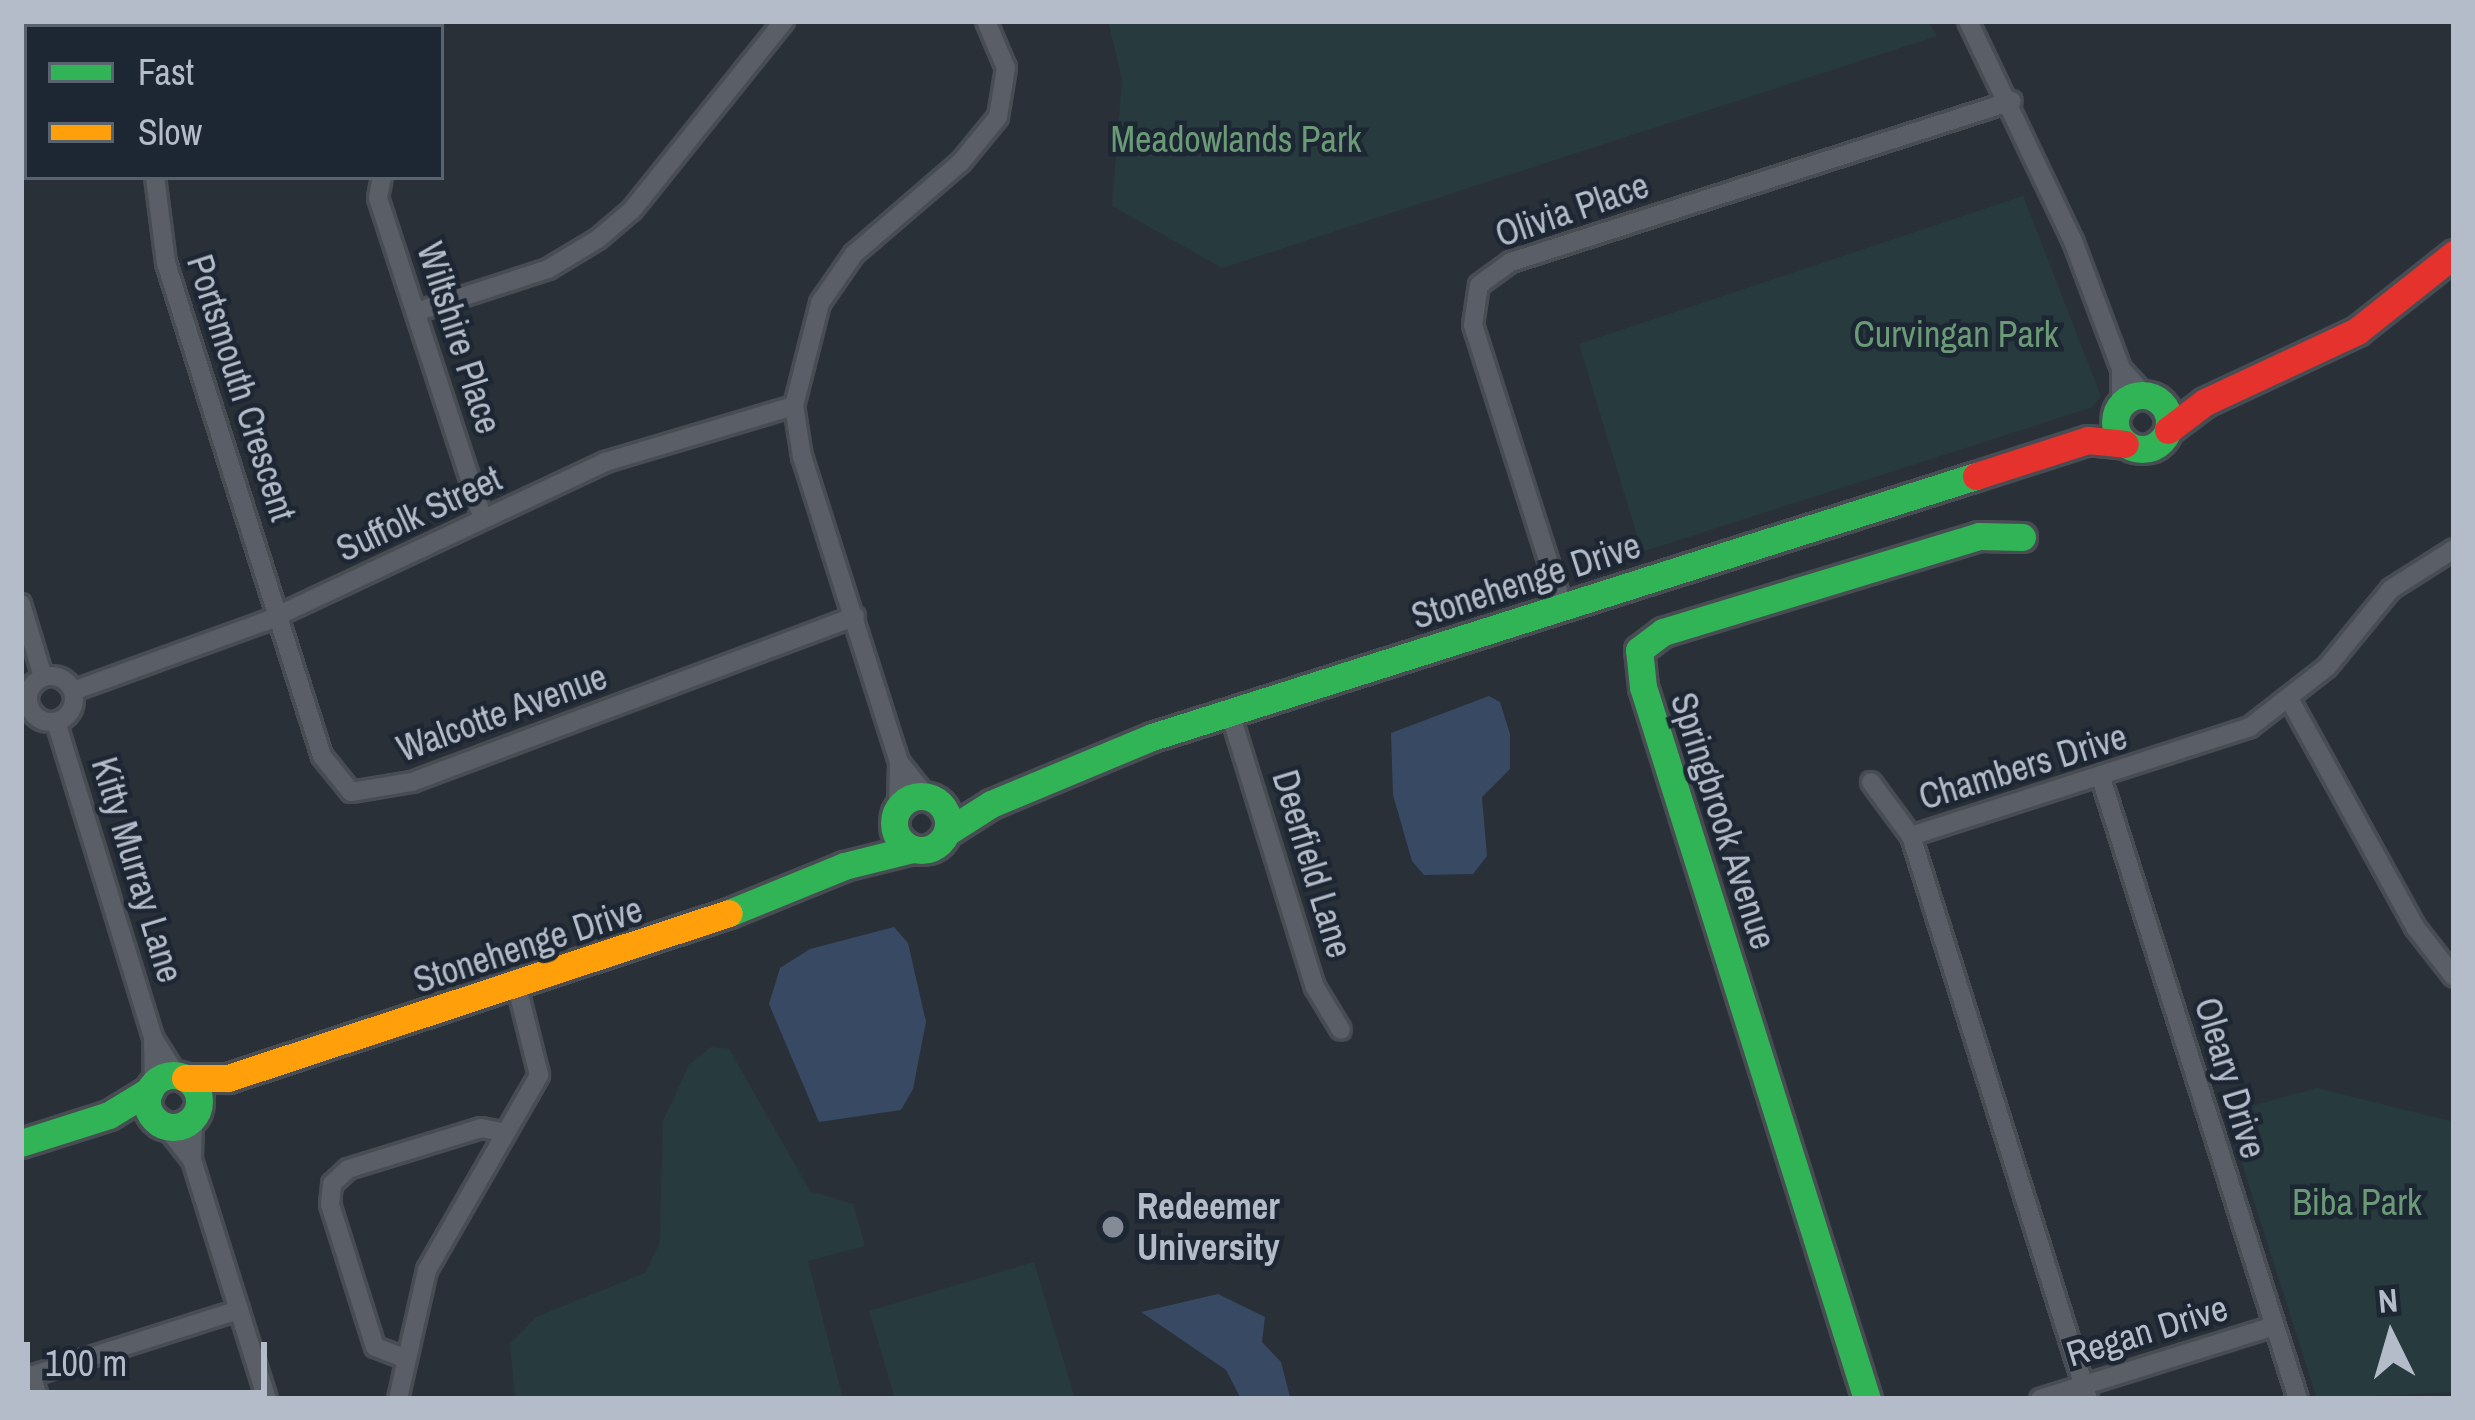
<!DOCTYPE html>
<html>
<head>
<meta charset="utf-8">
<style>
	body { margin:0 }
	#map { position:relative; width:2475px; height:1420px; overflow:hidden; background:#2a3038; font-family:"Archivo Narrow",sans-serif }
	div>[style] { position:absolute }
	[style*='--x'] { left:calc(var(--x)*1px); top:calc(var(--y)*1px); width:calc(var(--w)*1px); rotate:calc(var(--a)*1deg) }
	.green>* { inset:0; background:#273a3e }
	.water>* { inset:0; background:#384963 }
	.roads { filter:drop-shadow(3px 0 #484c53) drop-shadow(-3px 0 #484c53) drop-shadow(0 3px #484c53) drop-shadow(0 -3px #484c53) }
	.street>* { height:18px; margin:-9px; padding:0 9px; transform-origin:9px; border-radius:9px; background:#5a5e66 }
	.street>.ring { margin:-9px; padding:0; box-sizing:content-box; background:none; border:18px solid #5a5e66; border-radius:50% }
	.fast>* { height:27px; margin:-13.5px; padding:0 13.5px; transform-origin:13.5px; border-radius:13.5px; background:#30b455 }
	.fast>.ring { margin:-13.5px; padding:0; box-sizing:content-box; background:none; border:27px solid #30b455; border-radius:50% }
	.slow>* { height:27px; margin:-13.5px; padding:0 13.5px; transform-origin:13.5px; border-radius:13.5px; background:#ff9f0a }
	.jam>* { height:27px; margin:-13.5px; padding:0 13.5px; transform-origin:13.5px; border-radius:13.5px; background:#e5322d }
	.dots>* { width:33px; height:33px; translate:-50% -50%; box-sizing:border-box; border:6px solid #1d2633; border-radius:50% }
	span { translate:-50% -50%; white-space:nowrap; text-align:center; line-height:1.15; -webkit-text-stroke:9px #1d2633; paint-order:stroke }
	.park-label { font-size:36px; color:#6b9a76 }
	.street-label { font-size:36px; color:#b4bcc9 }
	.poi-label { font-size:36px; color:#b4bcc9; font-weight:700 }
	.left { translate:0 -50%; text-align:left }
	.frame { position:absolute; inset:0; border:24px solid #b4bcc9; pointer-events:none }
	.legend { position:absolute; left:24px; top:24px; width:420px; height:156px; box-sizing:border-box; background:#1d2633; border:3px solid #59626f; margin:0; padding:15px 21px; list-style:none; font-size:36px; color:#b4bcc9 }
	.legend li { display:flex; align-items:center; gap:24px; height:60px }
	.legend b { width:60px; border:3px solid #59626f }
	.north { position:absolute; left:2331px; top:1276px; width:120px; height:120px; -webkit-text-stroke:9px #1d2633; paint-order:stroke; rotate:355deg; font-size:33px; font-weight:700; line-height:48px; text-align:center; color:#b4bcc9 }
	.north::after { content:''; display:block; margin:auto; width:42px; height:54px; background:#b4bcc9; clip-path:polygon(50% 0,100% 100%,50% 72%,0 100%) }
	.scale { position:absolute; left:24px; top:1342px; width:243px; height:54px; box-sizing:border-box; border:6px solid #b4bcc9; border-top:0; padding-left:15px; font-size:36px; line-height:42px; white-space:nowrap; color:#b4bcc9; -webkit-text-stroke:9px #1d2633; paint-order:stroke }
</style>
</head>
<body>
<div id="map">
	<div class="green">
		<i style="clip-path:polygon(1108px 21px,1928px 21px,1937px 36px,1222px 268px,1112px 206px,1122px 79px)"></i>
		<i style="clip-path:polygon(2023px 196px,2101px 396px,2093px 407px,1642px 552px,1579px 344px)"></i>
		<i style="clip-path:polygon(711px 1047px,729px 1049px,810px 1191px,853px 1204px,865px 1246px,808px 1261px,843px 1399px,515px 1399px,510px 1344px,536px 1317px,645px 1273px,660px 1242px,663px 1121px,689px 1065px)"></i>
		<i style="clip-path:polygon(2317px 1088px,2454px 1122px,2454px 1392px,2317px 1399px,2226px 1113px)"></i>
		<i style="clip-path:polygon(1034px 1262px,1075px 1399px,895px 1399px,869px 1311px)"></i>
	</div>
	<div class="water">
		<i style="clip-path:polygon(1489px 696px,1500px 702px,1510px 734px,1510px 769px,1482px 797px,1487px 856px,1473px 874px,1424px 875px,1412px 861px,1393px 795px,1391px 733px)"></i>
		<i style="clip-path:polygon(894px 927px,908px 943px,926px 1022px,913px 1089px,901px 1110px,819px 1122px,769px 1004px,780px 968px,810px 949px)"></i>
		<i style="clip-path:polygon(1218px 1294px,1265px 1317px,1262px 1342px,1281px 1362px,1290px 1397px,1241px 1399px,1226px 1370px,1141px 1312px)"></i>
	</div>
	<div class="roads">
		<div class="street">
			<i style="--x:1968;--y:21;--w:244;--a:64.5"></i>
			<i style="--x:2073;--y:241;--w:137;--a:69.4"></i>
			<i style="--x:2121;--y:369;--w:35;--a:90"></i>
			<i style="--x:201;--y:27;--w:7;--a:-56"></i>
			<i style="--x:155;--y:177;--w:87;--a:82.7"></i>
			<i style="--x:166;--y:263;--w:517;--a:72.44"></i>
			<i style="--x:322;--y:756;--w:46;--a:51.1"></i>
			<i style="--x:351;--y:792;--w:62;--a:-9.3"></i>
			<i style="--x:412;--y:782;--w:473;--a:-20.5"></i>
			<i style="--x:382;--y:177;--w:21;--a:101"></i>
			<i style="--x:378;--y:198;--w:338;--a:71.9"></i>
			<i style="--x:416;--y:312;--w:139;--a:-18"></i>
			<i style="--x:548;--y:269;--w:58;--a:-31"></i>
			<i style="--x:598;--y:239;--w:45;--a:-40.5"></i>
			<i style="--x:632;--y:210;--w:243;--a:-51.2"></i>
			<i style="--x:2121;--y:369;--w:35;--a:47"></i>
			<i style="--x:21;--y:604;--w:76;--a:73.2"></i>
			<i style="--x:1563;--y:607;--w:296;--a:-107.7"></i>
			<i style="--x:1473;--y:325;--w:40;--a:-81.5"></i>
			<i style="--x:1479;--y:285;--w:39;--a:-36"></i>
			<i style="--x:1511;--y:262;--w:526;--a:-17.82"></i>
			<i class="ring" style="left:28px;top:676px;width:28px;height:28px"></i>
			<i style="--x:73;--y:691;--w:203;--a:-19.9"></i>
			<i style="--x:264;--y:622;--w:377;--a:-25.1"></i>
			<i style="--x:605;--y:462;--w:197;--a:-16.5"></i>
			<i style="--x:2291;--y:702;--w:257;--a:61.1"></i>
			<i style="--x:2415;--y:927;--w:63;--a:52"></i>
			<i style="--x:1230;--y:713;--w:287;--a:72.8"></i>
			<i style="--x:1315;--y:987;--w:50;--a:58.8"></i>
			<i style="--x:56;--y:722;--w:331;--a:72.9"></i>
			<i style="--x:153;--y:1038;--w:46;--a:88.8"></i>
			<i style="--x:899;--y:762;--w:43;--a:51.5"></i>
			<i style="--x:2101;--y:778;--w:651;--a:72.4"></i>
			<i style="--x:1871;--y:782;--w:67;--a:53.5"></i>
			<i style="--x:1911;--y:836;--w:590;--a:72.55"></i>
			<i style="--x:898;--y:807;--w:45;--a:-88.7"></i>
			<i style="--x:899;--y:762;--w:320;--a:-107.6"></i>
			<i style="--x:802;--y:457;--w:52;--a:-98.9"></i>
			<i style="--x:794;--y:406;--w:106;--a:-75.8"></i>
			<i style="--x:820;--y:303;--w:60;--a:-55.2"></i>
			<i style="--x:854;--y:254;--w:141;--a:-40.7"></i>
			<i style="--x:961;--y:162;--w:58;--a:-50.6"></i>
			<i style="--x:998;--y:117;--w:50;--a:-80.7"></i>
			<i style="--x:1006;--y:68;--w:51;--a:-113.1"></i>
			<i style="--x:1911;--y:836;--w:356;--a:-17.8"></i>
			<i style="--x:2250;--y:727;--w:98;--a:-37.9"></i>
			<i style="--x:2327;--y:667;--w:101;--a:-50.6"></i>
			<i style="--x:2391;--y:589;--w:75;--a:-32.4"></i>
			<i style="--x:153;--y:1038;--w:45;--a:57.7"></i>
			<i style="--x:193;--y:1118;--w:42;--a:91.4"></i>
			<i style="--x:192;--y:1160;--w:250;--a:72.6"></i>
			<i style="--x:165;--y:1126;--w:43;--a:51.5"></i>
			<i style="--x:404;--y:1358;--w:31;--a:-159"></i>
			<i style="--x:375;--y:1347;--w:150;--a:-107.5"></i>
			<i style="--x:330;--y:1204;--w:20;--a:-84"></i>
			<i style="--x:332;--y:1184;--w:22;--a:-43"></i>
			<i style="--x:348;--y:1169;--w:139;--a:-17.1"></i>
			<i style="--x:481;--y:1128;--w:25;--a:11"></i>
			<i style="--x:31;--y:1375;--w:25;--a:72"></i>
			<i style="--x:21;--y:1379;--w:229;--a:-17.6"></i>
			<i style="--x:398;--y:1399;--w:132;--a:-77.3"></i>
			<i style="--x:427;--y:1270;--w:225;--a:-60.1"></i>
			<i style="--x:539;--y:1075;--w:91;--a:-104"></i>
			<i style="--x:2040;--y:1399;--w:245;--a:-17.3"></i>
		</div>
		<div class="fast">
			<i class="ring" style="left:2115px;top:395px;width:27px;height:27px"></i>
			<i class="ring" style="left:894px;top:796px;width:27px;height:27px"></i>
			<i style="--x:947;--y:832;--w:52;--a:-32.5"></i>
			<i style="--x:991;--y:804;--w:174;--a:-22.6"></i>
			<i style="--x:1152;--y:737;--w:864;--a:-17.58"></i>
			<i style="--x:729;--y:913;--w:124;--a:-22.2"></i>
			<i style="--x:844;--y:866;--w:70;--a:-14"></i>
			<i class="ring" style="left:147px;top:1075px;width:25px;height:25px"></i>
			<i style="--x:21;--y:1143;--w:92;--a:-17.7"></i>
			<i style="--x:109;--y:1115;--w:48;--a:-31.4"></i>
			<i style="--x:1867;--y:1399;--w:746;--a:-107.46"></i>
			<i style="--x:1643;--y:687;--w:37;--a:-96"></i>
			<i style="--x:1639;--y:650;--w:30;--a:-37"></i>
			<i style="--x:1663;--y:632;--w:330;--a:-16.9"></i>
			<i style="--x:1979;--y:536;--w:43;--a:1.3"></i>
		</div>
		<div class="slow">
			<i style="--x:185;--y:1078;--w:43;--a:0"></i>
			<i style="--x:228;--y:1078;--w:527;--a:-18.23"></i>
		</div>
		<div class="jam">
			<i style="--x:2168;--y:430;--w:46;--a:-37.1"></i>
			<i style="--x:2205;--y:402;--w:168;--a:-25"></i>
			<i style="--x:2357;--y:331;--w:124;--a:-38.4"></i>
			<i style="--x:1976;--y:476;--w:118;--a:-17.8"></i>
			<i style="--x:2088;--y:440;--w:37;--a:6"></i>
		</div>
	</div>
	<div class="dots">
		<i style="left:1113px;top:1227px;background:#848b96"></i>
	</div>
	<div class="park-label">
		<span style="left:1236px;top:140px">Meadowlands Park</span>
		<span style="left:1956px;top:335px">Curvingan Park</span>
		<span style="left:2357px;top:1203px">Biba Park</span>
	</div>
	<div class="street-label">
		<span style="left:1572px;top:210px;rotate:-19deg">Olivia Place</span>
		<span style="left:459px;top:338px;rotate:72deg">Wiltshire Place</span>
		<span style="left:241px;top:388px;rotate:72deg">Portsmouth Crescent</span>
		<span style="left:419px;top:514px;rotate:-25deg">Suffolk Street</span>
		<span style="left:1526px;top:581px;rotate:-18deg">Stonehenge Drive</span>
		<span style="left:502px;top:713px;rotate:-20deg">Walcotte Avenue</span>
		<span style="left:2023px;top:767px;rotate:-17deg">Chambers Drive</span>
		<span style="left:1723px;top:821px;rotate:72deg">Springbrook Avenue</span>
		<span style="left:1312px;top:864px;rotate:73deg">Deerfield Lane</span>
		<span style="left:137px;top:870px;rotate:73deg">Kitty Murray Lane</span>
		<span style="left:528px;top:945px;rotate:-18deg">Stonehenge Drive</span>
		<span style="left:2230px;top:1078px;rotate:73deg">Oleary Drive</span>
		<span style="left:2147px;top:1331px;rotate:-17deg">Regan Drive</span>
	</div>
	<div class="poi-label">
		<span class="left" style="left:1137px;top:1227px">Redeemer<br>University</span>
	</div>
	<div class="frame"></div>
	<ul class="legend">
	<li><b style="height:15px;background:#30b455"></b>Fast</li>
	<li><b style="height:15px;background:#ff9f0a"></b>Slow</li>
	</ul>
	<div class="north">N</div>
	<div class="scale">100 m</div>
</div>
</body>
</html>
